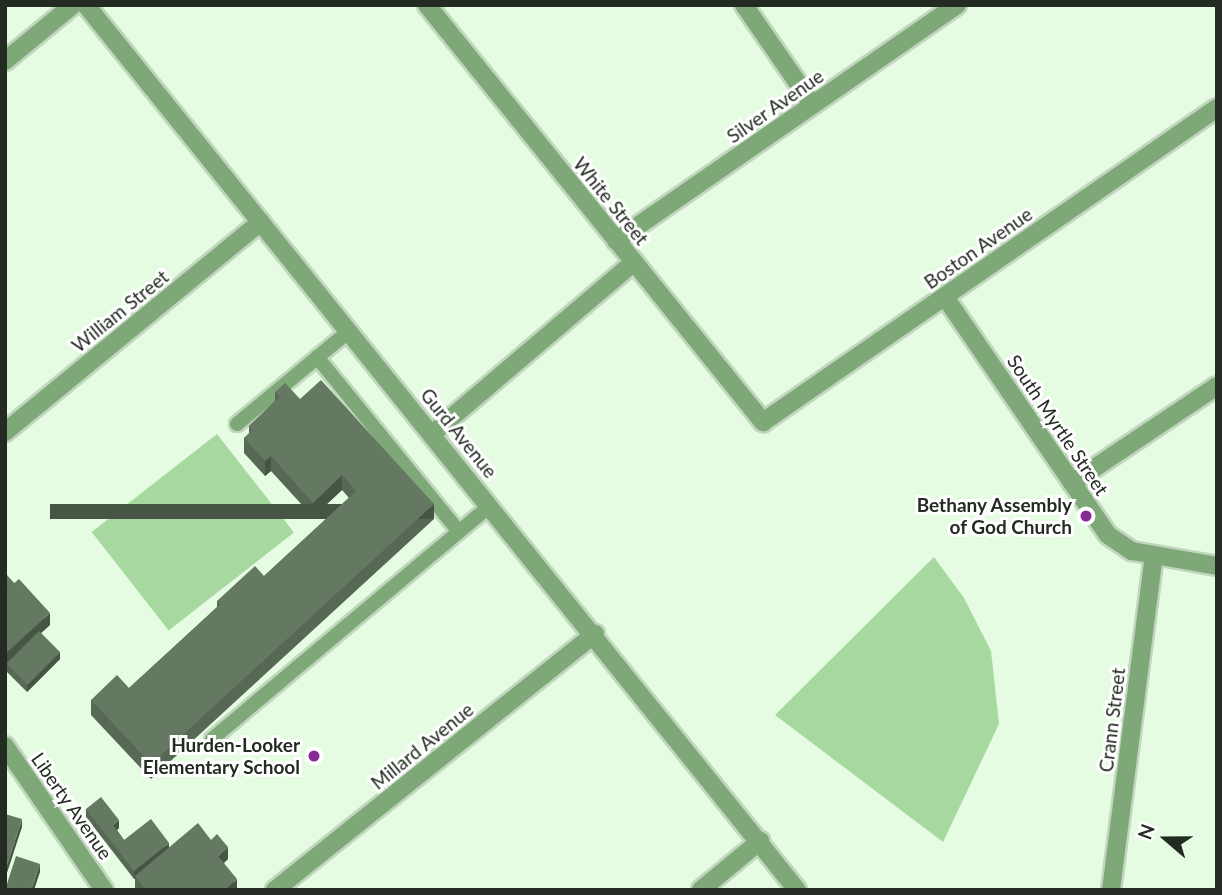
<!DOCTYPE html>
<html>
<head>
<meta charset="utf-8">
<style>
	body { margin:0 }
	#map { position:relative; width:1222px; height:895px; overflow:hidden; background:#e5fce2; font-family:Lato,sans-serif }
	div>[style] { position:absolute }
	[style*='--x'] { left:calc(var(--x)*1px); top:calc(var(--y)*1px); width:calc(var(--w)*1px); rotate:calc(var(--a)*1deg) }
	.green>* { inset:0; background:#a7d8a0; transform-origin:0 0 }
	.roads { filter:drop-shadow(2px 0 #c2d6bf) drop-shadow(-2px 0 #c2d6bf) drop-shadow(0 2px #c2d6bf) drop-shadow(0 -2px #c2d6bf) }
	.service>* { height:14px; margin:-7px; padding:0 7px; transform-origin:7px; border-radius:7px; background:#7fa879 }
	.minor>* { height:18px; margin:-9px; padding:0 9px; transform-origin:9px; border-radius:9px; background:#7fa879 }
	.tertiary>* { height:18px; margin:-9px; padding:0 9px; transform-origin:9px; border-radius:9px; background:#7fa879 }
	.wall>* { inset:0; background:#576854 }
	.shaded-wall>* { inset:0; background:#475545; transform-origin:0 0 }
	.building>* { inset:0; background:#657962; transform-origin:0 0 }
	.dots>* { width:19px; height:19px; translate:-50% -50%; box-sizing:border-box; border:4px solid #fff; border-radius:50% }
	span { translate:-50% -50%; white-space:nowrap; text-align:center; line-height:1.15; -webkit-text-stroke:6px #fff; paint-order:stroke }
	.street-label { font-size:19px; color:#232b22 }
	.poi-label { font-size:19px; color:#232b22; font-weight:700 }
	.right { translate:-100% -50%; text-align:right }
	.frame { position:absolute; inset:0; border:7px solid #232b22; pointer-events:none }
	.north { position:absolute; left:1131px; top:804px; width:70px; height:70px; -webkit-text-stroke:5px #fff; paint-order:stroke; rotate:290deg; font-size:19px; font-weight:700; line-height:28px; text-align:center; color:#232b22 }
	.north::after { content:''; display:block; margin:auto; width:24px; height:32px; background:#232b22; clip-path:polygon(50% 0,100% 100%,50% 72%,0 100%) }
</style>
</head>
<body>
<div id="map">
	<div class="green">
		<i style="left:217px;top:434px;width:125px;height:159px;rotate:52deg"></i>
		<i style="clip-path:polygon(934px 557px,964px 598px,991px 651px,999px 724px,943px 842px,775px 715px)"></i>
	</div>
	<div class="roads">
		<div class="service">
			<i style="--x:317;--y:357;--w:225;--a:50.9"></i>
			<i style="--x:237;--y:424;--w:146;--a:-39.7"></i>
			<i style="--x:212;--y:739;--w:363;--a:-40"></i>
		</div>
		<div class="minor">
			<i style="--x:86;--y:5;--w:1135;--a:51.22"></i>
			<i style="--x:427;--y:5;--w:536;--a:51.14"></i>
			<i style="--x:763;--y:422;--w:552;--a:-34.67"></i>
			<i style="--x:744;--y:5;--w:121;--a:55.4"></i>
			<i style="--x:5;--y:61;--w:88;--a:-39.5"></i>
			<i style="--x:616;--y:241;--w:415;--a:-34.7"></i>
			<i style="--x:945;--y:297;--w:288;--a:55.6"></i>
			<i style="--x:1108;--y:535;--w:29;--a:34"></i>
			<i style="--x:1132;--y:551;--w:86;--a:10"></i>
			<i style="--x:5;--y:432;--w:331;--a:-39.4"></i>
			<i style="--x:432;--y:434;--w:265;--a:-40.4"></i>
			<i style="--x:1072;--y:483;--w:174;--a:-33.8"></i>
			<i style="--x:275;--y:890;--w:410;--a:-38.7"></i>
			<i style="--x:701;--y:890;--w:77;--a:-39.7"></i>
			<i style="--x:1111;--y:890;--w:337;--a:-82.7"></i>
		</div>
		<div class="tertiary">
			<i style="--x:5;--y:746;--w:175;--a:55.5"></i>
		</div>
	</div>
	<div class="wall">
		<i style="clip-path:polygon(275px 392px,300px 399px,434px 519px,151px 779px,91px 715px,91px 700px,129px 688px,217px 607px,217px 601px,264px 576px,349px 498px,342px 490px,313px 517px,271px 471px,265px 476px,244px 453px,244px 438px,249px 434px,249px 426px,275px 401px)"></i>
		<i style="clip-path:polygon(5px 573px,50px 625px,41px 633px,60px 659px,27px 692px,7px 672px,7px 664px,5px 665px)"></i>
		<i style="clip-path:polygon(86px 809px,119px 828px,117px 830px,124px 840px,228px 859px,224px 863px,237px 890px,137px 890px,135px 888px,135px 878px,134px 879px,86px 817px)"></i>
	</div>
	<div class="shaded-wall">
		<i style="clip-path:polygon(271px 456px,271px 471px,265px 476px,265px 461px)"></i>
		<i style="clip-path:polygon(342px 475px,342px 490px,313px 517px,313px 503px)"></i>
		<i style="left:434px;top:504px;width:15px;height:384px;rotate:90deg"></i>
		<i style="clip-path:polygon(50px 613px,50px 625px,5px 665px,5px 654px)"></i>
		<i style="clip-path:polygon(60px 652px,60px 659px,27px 692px,27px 684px)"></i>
		<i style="clip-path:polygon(22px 819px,22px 827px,5px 879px,5px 871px)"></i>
		<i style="clip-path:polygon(119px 820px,119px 828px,113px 833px,113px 825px)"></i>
		<i style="clip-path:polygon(169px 843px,169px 851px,134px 879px,134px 871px)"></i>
		<i style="clip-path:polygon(228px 847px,228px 859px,218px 868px,218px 856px)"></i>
		<i style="clip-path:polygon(40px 864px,40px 872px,34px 890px,31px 890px)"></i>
		<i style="clip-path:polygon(237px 879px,237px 890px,225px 890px)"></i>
	</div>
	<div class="building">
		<i style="clip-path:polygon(321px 380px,434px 504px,151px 764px,91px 700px,117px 675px,129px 688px,220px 605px,217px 601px,255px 566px,264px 576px,356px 491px,342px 475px,313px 503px,271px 456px,265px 461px,244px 438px,252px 430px,249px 426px,280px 397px,275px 392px,285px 383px,300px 399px)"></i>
		<i style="clip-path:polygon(5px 573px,14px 583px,5px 591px)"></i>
		<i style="clip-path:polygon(19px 579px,50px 613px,5px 654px,5px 591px)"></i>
		<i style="left:39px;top:631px;width:30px;height:46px;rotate:45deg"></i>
		<i style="clip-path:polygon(101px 797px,119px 820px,113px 825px,124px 840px,151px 819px,169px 843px,134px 871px,86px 809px)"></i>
		<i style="clip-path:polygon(5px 814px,22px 819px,5px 871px)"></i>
		<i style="clip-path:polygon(198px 823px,211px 840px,217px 834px,228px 847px,218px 856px,237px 879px,225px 890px,146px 890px,135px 876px)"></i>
		<i style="clip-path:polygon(16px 856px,40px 864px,31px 890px,5px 890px)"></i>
	</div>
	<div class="dots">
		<i style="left:1086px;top:516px;background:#862a96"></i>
		<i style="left:314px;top:756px;background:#862a96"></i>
	</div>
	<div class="street-label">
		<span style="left:775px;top:106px;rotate:-35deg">Silver Avenue</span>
		<span style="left:611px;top:201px;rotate:51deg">White Street</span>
		<span style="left:978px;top:248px;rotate:-35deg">Boston Avenue</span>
		<span style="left:120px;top:311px;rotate:-39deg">William Street</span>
		<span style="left:1058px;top:425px;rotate:56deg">South Myrtle Street</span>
		<span style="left:459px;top:433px;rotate:51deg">Gurd Avenue</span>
		<span style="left:1112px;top:720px;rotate:-83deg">Crann Street</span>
		<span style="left:422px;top:746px;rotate:-39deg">Millard Avenue</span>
		<span style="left:72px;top:806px;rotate:55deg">Liberty Avenue</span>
	</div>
	<div class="poi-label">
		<span class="right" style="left:1072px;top:516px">Bethany Assembly<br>of God Church</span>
		<span class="right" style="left:300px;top:756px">Hurden-Looker<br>Elementary School</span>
	</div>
	<div class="frame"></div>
	<div class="north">N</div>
</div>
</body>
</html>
